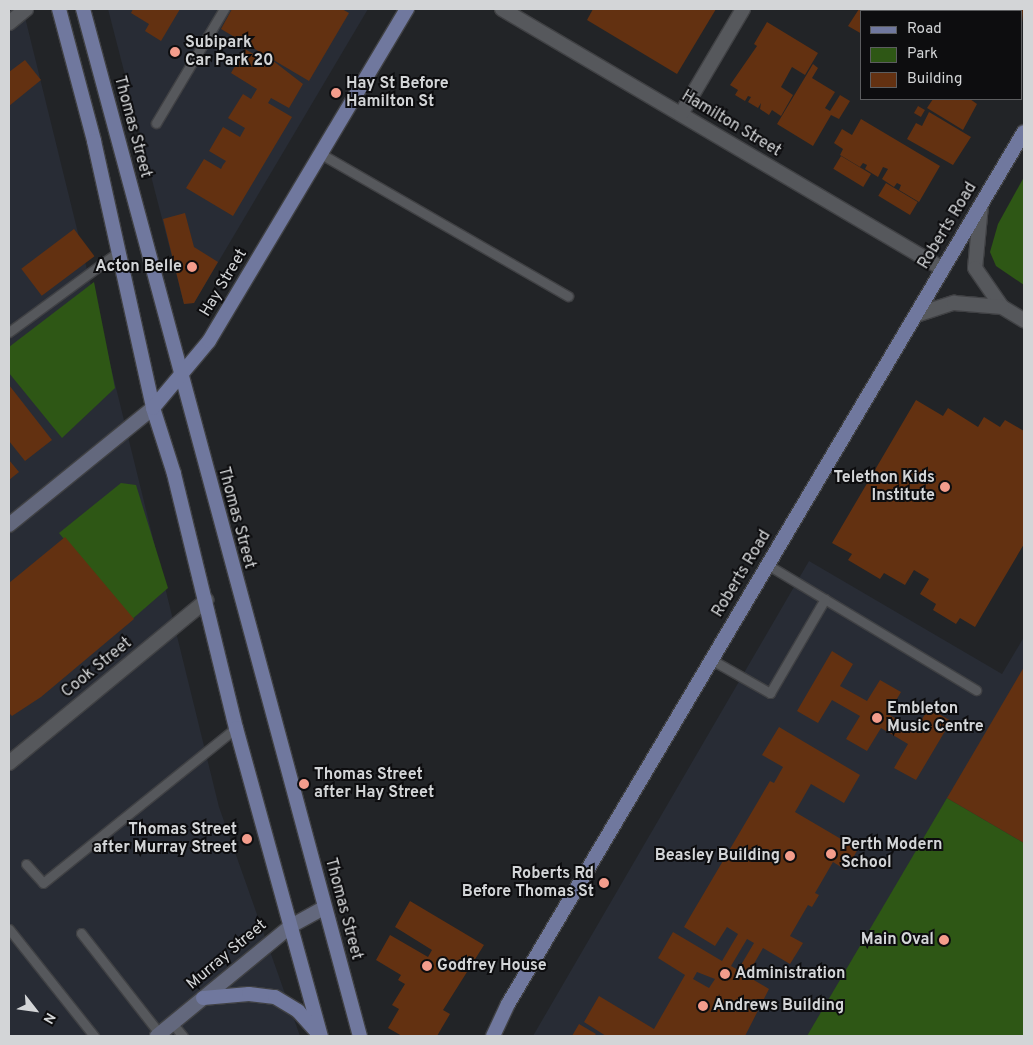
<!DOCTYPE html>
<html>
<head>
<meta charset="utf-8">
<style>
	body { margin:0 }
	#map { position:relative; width:1033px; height:1045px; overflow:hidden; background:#222427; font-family:Overpass,sans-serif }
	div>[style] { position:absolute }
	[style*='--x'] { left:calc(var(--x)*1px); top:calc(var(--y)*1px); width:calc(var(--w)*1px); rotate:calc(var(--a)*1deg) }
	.built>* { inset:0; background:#282c35 }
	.green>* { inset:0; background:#2e5715 }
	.building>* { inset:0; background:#633111; transform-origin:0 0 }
	.roads { filter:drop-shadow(1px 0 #404144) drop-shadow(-1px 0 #404144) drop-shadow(0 1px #404144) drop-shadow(0 -1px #404144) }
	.service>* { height:9px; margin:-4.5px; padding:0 4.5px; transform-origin:4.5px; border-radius:4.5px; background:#56585c }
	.minor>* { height:14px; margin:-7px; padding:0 7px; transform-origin:7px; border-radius:7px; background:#56585c }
	.tertiary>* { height:14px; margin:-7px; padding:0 7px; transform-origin:7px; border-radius:7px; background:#56585c }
	.secondary>* { height:14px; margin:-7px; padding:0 7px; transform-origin:7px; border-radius:7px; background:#63687d }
	.primary>* { height:14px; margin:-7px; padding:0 7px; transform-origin:7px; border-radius:7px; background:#70789e }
	.dots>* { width:14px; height:14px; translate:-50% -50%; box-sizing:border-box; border:2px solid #0d0d0f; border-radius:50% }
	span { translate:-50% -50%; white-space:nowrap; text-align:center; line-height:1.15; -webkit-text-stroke:4px #0d0d0f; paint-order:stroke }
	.poi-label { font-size:16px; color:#d3d5d7; font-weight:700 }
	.left { translate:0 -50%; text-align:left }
	.right { translate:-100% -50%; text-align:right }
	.street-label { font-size:16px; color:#d3d5d7 }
	.frame { position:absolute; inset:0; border:10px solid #d3d5d7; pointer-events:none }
	.legend { position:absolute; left:860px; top:10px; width:162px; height:90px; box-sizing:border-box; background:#0d0d0f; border:1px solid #5c5d5f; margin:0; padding:6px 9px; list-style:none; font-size:15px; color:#d3d5d7 }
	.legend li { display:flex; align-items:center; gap:10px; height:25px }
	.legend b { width:25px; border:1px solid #5c5d5f }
	.north { position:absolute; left:10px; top:985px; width:50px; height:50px; -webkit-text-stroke:4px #0d0d0f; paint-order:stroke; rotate:120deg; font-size:14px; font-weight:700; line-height:20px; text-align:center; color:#d3d5d7 }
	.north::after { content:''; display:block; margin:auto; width:18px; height:22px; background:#d3d5d7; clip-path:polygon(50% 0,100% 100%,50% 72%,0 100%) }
</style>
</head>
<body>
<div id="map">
	<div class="built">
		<i style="clip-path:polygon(9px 9px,23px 9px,219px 807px,300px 1036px,9px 1036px)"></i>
		<i style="clip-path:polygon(108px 9px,368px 9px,194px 303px,184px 304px)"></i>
		<i style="clip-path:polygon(809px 561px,1002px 674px,1024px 637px,1024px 1036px,533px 1036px)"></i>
	</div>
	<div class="green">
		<i style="clip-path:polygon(1024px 177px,1024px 285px,996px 266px,990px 252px,998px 224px)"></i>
		<i style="clip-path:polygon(94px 282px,115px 388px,62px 438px,9px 373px,9px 347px)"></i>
		<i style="clip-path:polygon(121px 483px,136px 485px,168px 588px,130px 621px,59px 533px)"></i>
		<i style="clip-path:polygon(947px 798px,1024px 843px,1024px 1036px,807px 1036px)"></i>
	</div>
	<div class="building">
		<i style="clip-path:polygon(133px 9px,180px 9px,161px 41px,145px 31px,149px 24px,131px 13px)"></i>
		<i style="clip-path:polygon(232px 9px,342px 9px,349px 13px,309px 81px,221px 29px)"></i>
		<i style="clip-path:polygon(593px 9px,716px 9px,677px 74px,587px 20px)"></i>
		<i style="clip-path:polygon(859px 9px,887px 9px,862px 11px,862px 34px,848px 26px)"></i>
		<i style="clip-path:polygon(982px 9px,1024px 9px,1024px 34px,1022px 11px)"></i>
		<i style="clip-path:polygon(767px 22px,818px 53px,805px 75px,792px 67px,781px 87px,793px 95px,781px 116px,772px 110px,769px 115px,760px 109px,761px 103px,758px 108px,748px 102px,751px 97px,748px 96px,745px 101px,735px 95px,738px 90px,730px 85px,757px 46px,754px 44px)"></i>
		<i style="clip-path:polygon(245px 49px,270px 64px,272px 60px,303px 84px,289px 108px,271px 98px,268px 103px,292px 117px,233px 216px,186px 188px,204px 159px,221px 169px,223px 165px,226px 161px,209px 151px,223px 127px,240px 137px,245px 128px,228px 118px,243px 94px,251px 99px,257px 89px,231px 73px)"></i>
		<i style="clip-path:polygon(25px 60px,41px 80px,9px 106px,9px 72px)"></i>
		<i style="clip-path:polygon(813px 64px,818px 68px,812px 78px,835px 92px,825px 108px,830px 111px,840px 95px,850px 101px,839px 119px,831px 115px,813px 146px,777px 124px)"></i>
		<i style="clip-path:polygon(933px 99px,970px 99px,977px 104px,963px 130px,927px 108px)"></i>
		<i style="left:918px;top:106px;width:8px;height:8px;rotate:30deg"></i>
		<i style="clip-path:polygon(929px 112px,971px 137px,953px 165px,907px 139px,916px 123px,922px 126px)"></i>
		<i style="clip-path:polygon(861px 119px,940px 166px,919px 202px,899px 190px,901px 185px,897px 183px,894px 187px,882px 179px,888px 169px,883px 167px,878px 177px,865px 169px,867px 165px,863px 163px,860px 167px,840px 155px,843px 149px,834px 143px,842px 129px,852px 135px)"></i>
		<i style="left:841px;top:156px;width:35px;height:15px;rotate:31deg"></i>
		<i style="left:886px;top:183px;width:37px;height:15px;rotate:31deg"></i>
		<i style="clip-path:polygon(185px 213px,194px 247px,218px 262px,194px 303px,184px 304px,163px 219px)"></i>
		<i style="left:74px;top:229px;width:34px;height:66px;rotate:53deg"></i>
		<i style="clip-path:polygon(9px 385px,52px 440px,25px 461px,9px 441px)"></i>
		<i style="clip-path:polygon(916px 400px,943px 416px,948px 408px,978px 427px,984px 417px,1000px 427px,1005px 420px,1024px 431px,1024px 544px,975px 627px,960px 618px,956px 624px,933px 610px,936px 604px,920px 594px,929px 579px,914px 570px,905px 585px,884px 573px,880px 579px,848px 560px,852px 554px,832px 543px)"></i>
		<i style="clip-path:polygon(9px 460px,19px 472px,9px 480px)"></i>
		<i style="clip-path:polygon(65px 537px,134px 619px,41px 697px,12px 716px,9px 713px,9px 583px)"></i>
		<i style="clip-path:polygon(832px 651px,853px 664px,840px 686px,867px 701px,880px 680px,901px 692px,888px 714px,915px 730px,929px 708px,951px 721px,916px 780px,894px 768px,908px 744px,881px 728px,867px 751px,846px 739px,860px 716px,832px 700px,818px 723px,797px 711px)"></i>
		<i style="clip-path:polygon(1024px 667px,1024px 843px,947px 798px)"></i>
		<i style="clip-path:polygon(evenodd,779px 727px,860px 775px,844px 803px,811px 784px,795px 812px,858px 849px,846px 870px,833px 862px,815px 893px,819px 895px,812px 907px,808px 905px,790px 936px,803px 943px,790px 964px,763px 948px,747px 976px,769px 989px,745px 1036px,606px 1036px,584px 1022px,599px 996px,654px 1029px,685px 975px,658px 958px,673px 932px,722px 961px,738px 934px,727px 927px,715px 946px,684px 927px,770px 781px,774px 783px,783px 767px,762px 755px,779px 727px,747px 939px,754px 943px,738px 970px,731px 966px,747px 939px,779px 727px,697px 972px,715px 979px,709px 988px,693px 979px,697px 972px)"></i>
		<i style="clip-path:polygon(410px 901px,484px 945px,443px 1010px,450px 1014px,437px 1036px,402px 1036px,388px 1028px,399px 1009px,392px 1005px,405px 984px,398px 980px,401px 975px,376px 960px,390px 935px,428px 957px,432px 950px,395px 927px)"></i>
		<i style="clip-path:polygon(579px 1024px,596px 1034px,594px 1036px,572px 1036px)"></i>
	</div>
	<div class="roads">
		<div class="service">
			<i style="--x:156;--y:123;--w:133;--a:-59.2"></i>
			<i style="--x:321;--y:154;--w:285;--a:29.9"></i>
			<i style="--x:9;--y:332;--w:134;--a:-36.2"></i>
			<i style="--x:768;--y:565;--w:243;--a:31"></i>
			<i style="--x:712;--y:660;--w:67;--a:29.6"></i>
			<i style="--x:770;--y:693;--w:109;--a:-59.7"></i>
			<i style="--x:26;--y:864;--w:25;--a:48"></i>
			<i style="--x:43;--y:883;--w:248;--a:-38.8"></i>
			<i style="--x:9;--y:929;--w:137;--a:51.5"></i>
			<i style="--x:81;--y:933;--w:128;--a:52"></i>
			<i style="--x:172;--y:1023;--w:17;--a:50"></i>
		</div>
		<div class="minor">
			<i style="--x:502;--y:9;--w:512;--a:30.52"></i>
			<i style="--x:681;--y:114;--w:122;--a:-59.4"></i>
			<i style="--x:981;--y:205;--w:63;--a:95.4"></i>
			<i style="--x:975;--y:268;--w:47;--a:55.3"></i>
			<i style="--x:1002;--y:307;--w:26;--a:31"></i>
			<i style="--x:916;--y:315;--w:40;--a:-18"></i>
			<i style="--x:954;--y:303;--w:48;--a:4.8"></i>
			<i style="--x:9;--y:763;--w:256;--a:-39.5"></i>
		</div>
		<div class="tertiary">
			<i style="--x:9;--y:23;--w:22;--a:-39"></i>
		</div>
		<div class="secondary">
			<i style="--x:9;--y:525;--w:186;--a:-39.1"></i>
			<i style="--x:157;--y:1036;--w:173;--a:-39.4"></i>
			<i style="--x:291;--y:926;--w:38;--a:-29"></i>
		</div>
		<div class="primary">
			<i style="--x:59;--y:9;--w:137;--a:75.1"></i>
			<i style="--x:94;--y:141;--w:273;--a:77.5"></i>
			<i style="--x:153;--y:408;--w:69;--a:72.3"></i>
			<i style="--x:174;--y:474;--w:261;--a:76.3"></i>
			<i style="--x:236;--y:728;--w:320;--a:74.6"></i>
			<i style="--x:83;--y:9;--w:1064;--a:74.91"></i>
			<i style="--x:153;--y:408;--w:87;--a:-50.1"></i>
			<i style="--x:209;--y:341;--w:387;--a:-59.2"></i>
			<i style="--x:203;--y:998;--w:46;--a:-5"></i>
			<i style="--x:249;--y:994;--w:26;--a:7"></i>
			<i style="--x:275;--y:997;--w:27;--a:31"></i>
			<i style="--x:298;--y:1011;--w:31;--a:48"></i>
			<i style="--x:493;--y:1036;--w:35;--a:-65"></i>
			<i style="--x:508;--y:1004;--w:1013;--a:-59.39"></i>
		</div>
	</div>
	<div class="dots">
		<i style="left:175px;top:52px;background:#f49d8c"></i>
		<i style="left:336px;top:93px;background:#f49d8c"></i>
		<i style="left:192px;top:267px;background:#f49d8c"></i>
		<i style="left:945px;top:487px;background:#f49d8c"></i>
		<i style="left:877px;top:718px;background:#f49d8c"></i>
		<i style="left:304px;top:784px;background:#f49d8c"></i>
		<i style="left:247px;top:839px;background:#f49d8c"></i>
		<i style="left:831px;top:854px;background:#f49d8c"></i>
		<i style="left:790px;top:856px;background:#f49d8c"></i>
		<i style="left:604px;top:883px;background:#f49d8c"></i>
		<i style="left:944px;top:940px;background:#f49d8c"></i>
		<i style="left:427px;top:966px;background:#f49d8c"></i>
		<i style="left:725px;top:974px;background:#f49d8c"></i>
		<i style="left:703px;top:1006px;background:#f49d8c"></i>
	</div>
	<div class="poi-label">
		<span class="left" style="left:185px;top:52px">Subipark<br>Car Park 20</span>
		<span class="left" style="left:346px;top:93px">Hay St Before<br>Hamilton St</span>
		<span class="right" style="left:182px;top:267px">Acton Belle</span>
		<span class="right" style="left:935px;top:487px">Telethon Kids<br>Institute</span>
		<span class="left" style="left:887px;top:718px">Embleton<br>Music Centre</span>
		<span class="left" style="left:314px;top:784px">Thomas Street<br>after Hay Street</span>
		<span class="right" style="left:237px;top:839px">Thomas Street<br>after Murray Street</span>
		<span class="left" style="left:841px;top:854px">Perth Modern<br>School</span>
		<span class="right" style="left:780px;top:856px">Beasley Building</span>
		<span class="right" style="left:594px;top:883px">Roberts Rd<br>Before Thomas St</span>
		<span class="right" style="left:934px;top:940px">Main Oval</span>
		<span class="left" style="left:437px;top:966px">Godfrey House</span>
		<span class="left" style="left:735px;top:974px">Administration</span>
		<span class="left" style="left:713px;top:1006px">Andrews Building</span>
	</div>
	<div class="street-label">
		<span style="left:731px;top:124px;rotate:31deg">Hamilton Street</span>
		<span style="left:132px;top:127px;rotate:75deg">Thomas Street</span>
		<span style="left:948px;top:226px;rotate:-59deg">Roberts Road</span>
		<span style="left:224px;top:283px;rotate:-59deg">Hay Street</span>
		<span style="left:236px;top:518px;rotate:75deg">Thomas Street</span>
		<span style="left:742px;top:574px;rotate:-59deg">Roberts Road</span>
		<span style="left:97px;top:668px;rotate:-39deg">Cook Street</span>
		<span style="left:343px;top:909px;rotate:75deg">Thomas Street</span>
		<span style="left:227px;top:955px;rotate:-40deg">Murray Street</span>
	</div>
	<div class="frame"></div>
	<ul class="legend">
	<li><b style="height:6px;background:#70789e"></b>Road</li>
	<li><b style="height:14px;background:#2e5715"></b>Park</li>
	<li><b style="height:14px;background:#633111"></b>Building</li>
	</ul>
	<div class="north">N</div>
</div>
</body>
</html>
